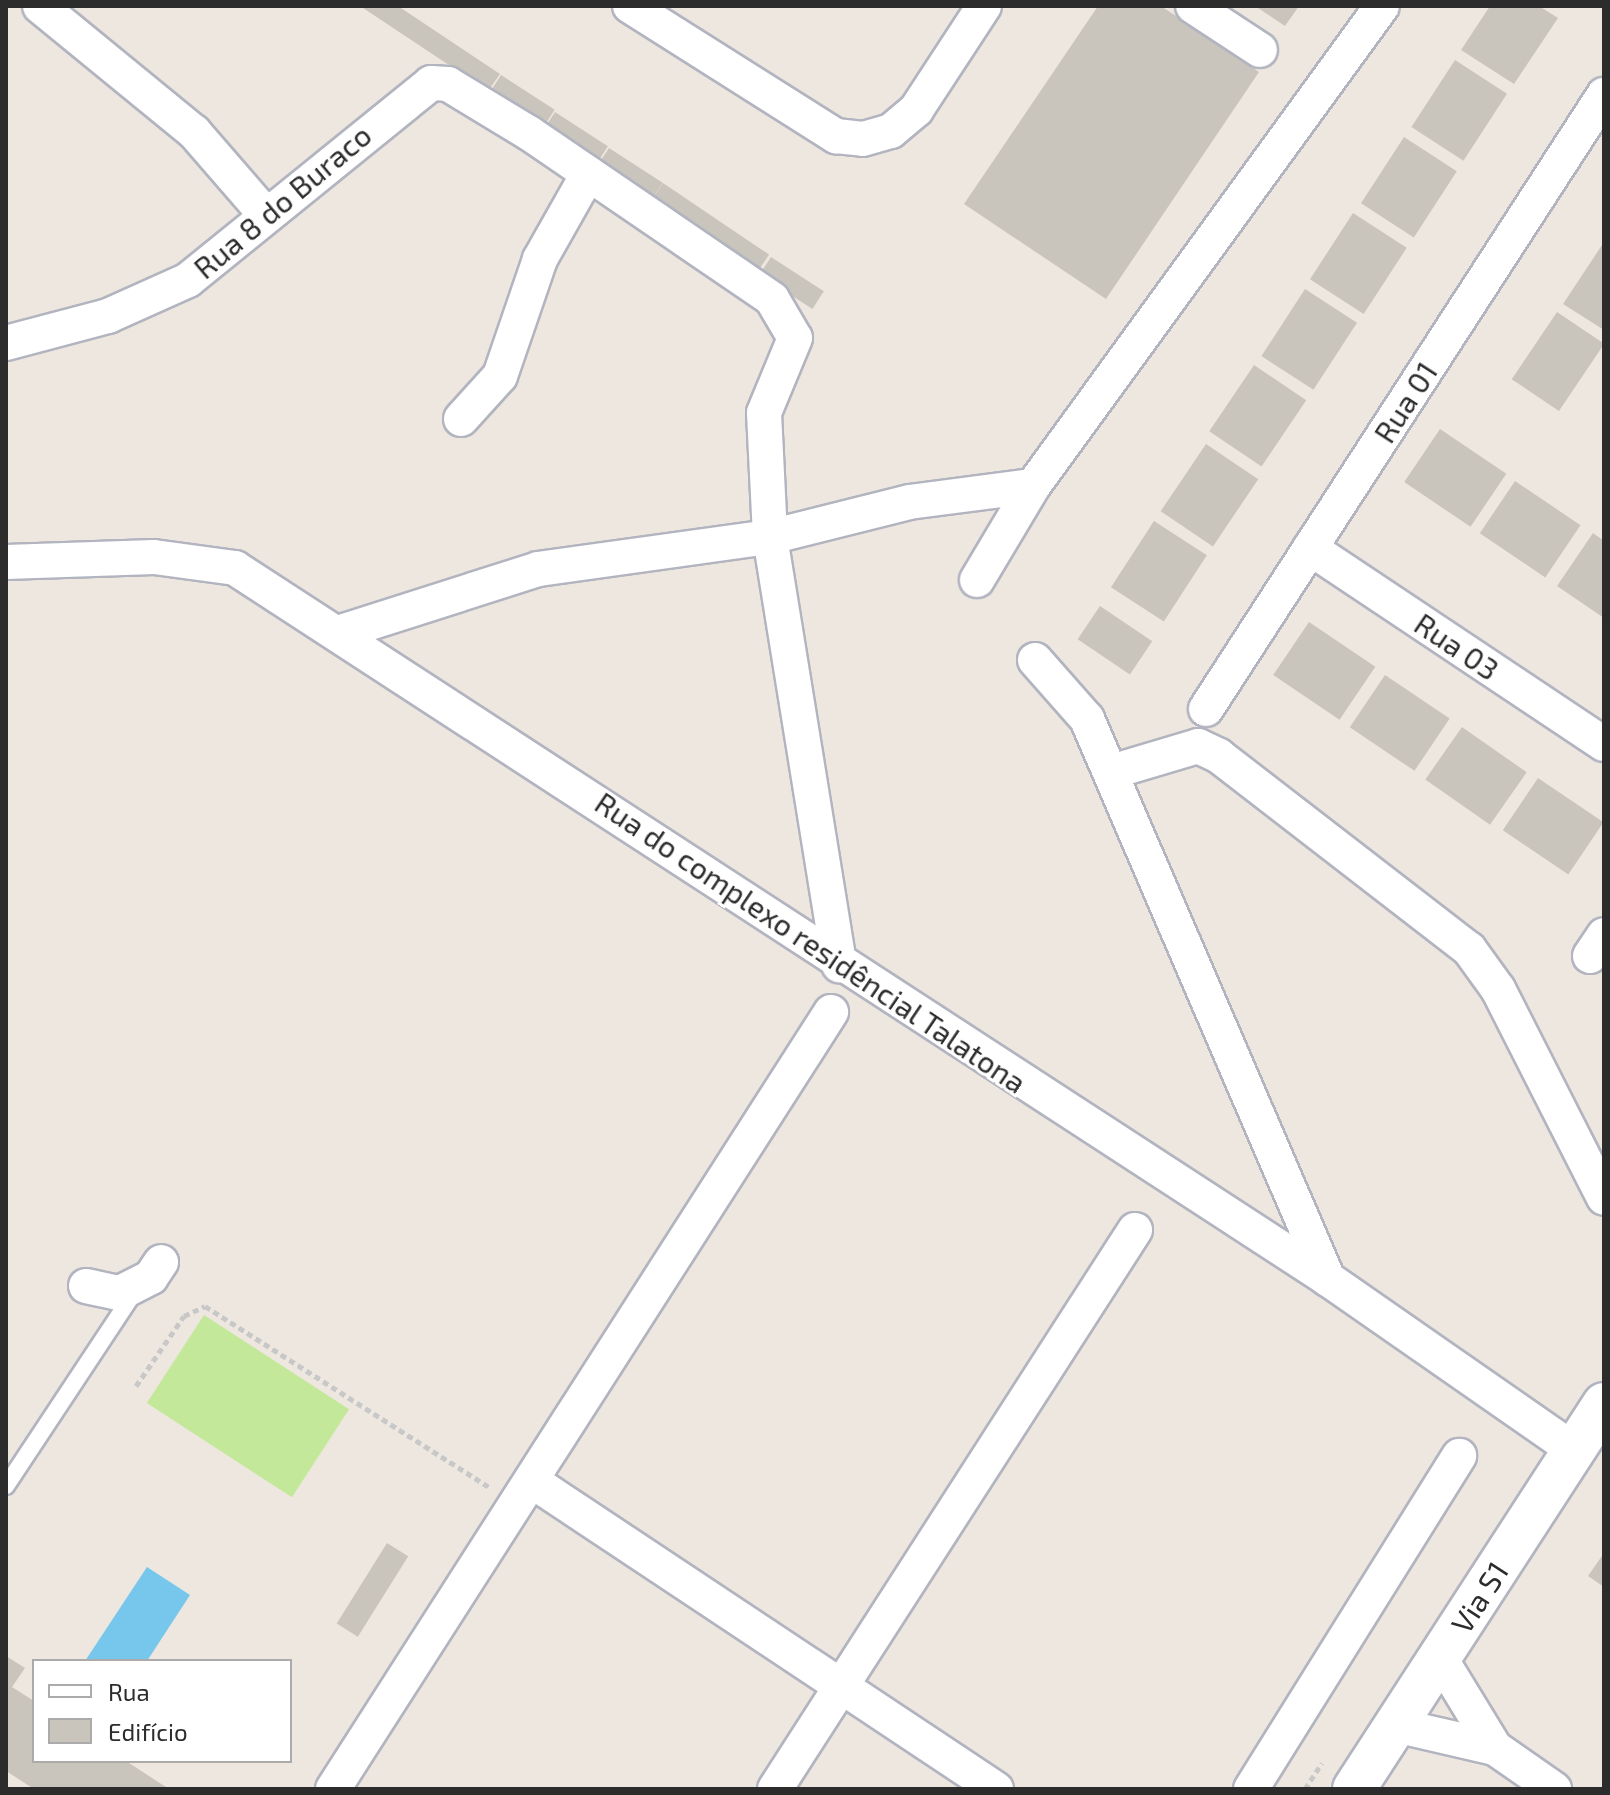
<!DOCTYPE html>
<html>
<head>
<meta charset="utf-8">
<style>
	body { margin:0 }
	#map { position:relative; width:1610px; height:1795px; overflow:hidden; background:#ede7df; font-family:"Exo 2",sans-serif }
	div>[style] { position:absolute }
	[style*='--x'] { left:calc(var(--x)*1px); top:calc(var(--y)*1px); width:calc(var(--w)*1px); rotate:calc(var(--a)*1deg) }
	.pitch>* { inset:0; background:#c4e89a; transform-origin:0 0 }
	.water>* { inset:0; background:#76c7eb }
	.building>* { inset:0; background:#c9c5bd; transform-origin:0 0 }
	.path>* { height:5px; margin-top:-2.5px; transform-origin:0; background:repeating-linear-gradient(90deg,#c8c8c8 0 6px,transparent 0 10px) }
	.roads { filter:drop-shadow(2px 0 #b2b4bf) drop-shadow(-2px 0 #b2b4bf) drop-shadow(0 2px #b2b4bf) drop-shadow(0 -2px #b2b4bf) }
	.service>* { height:16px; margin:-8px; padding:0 8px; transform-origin:8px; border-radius:8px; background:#fff }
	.minor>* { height:34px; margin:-17px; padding:0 17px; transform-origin:17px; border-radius:17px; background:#fff }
	.tertiary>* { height:42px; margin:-21px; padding:0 21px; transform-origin:21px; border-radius:21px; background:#fff }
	span { translate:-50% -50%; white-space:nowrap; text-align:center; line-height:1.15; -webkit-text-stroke:6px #fff; paint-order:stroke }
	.street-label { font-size:30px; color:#2c2c2c }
	.frame { position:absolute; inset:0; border:8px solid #2c2c2c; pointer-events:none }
	.legend { position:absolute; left:32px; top:1659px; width:260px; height:104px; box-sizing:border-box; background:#fff; border:2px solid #ababab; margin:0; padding:10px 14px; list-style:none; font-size:24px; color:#2c2c2c }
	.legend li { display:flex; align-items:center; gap:16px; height:40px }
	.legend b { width:40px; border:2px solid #ababab }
</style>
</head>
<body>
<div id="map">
	<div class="pitch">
		<i style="left:204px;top:1315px;width:173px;height:105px;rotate:33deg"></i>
	</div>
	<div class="water">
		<i style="clip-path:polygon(147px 1567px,190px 1595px,147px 1661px,85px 1661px)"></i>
	</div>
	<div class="building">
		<i style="clip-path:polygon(360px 6px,398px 6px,500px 74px,488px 91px)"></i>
		<i style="clip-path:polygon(1098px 6px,1161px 6px,1259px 72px,1106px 299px,964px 204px)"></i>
		<i style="clip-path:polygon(1255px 6px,1299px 6px,1285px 26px)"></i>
		<i style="clip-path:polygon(1490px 6px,1539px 6px,1558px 18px,1514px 84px,1461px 50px)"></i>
		<i style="left:1455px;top:60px;width:62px;height:80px;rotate:33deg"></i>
		<i style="left:501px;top:75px;width:64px;height:22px;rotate:33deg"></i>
		<i style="left:555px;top:112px;width:63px;height:21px;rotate:33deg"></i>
		<i style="left:1404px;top:137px;width:63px;height:79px;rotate:33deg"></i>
		<i style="left:609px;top:148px;width:64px;height:21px;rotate:33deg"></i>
		<i style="left:663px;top:183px;width:128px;height:22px;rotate:34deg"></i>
		<i style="left:1353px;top:213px;width:64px;height:79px;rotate:33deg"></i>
		<i style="clip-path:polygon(1604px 242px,1604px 330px,1563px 304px)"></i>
		<i style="left:771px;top:257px;width:63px;height:21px;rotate:33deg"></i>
		<i style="left:1305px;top:289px;width:62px;height:80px;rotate:33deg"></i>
		<i style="left:1557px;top:312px;width:57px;height:81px;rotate:34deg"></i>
		<i style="left:1254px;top:365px;width:63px;height:80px;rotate:34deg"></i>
		<i style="left:1440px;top:429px;width:80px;height:64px;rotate:34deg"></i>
		<i style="left:1206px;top:444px;width:63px;height:81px;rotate:34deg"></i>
		<i style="left:1515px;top:481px;width:79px;height:63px;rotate:34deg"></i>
		<i style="left:1154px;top:521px;width:63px;height:79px;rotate:33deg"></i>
		<i style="clip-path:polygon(1593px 533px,1604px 541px,1604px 618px,1557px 586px)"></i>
		<i style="left:1100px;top:606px;width:63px;height:40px;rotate:34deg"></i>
		<i style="left:1309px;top:622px;width:80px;height:64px;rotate:34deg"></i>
		<i style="left:1385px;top:675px;width:78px;height:63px;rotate:34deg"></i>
		<i style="left:1462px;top:727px;width:79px;height:64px;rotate:35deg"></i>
		<i style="left:1538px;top:778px;width:79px;height:63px;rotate:34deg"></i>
		<i style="left:387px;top:1543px;width:25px;height:95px;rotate:32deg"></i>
		<i style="clip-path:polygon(1604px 1553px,1604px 1587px,1588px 1576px)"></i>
		<i style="clip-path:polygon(6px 1656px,25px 1668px,12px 1687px,34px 1701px,34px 1761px,126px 1761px,169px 1789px,34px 1789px,6px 1771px)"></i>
	</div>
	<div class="path">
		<i style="--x:136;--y:1386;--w:85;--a:-55.6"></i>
		<i style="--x:184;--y:1316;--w:23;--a:-25"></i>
		<i style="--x:205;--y:1306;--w:337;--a:32.5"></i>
		<i style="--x:1305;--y:1789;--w:31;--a:-57"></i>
	</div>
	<div class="roads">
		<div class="service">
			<i style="--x:6;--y:1486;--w:234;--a:-56.5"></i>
		</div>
		<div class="minor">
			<i style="--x:40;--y:6;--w:199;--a:39.3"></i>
			<i style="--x:194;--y:132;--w:110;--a:49.1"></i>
			<i style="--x:630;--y:6;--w:244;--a:32.3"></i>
			<i style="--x:836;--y:136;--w:27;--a:6"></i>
			<i style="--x:863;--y:139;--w:29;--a:-16"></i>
			<i style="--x:891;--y:131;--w:33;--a:-40"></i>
			<i style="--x:916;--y:110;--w:124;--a:-56.8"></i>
			<i style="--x:1193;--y:6;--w:80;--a:33.3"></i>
			<i style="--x:6;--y:343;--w:106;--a:-14.8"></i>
			<i style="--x:108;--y:316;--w:88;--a:-24.2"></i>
			<i style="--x:188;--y:280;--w:313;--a:-39"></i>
			<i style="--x:431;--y:83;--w:17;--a:3"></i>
			<i style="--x:448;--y:84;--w:95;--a:31.2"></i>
			<i style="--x:529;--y:133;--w:294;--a:34.3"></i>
			<i style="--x:772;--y:299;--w:45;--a:59.5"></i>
			<i style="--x:795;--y:338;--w:81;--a:112.5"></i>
			<i style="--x:764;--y:413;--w:124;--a:87.2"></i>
			<i style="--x:770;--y:537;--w:434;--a:80.8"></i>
			<i style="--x:461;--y:419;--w:58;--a:-47.8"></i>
			<i style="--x:500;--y:376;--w:124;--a:-71.1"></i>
			<i style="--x:540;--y:259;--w:98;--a:-60.5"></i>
			<i style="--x:1310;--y:548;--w:353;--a:33.7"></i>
			<i style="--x:6;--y:562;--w:148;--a:-1.9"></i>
			<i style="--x:154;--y:557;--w:82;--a:7.7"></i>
			<i style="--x:235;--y:568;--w:1304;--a:33.04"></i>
			<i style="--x:1328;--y:1279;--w:300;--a:34.8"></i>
			<i style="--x:977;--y:580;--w:109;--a:-59.2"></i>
			<i style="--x:1033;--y:486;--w:593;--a:-53.98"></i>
			<i style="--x:338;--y:633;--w:210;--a:-17.7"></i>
			<i style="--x:538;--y:569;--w:234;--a:-7.9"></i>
			<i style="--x:770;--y:537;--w:143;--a:-14.1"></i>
			<i style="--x:909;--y:502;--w:125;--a:-7.4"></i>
			<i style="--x:1035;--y:660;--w:79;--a:48.6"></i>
			<i style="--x:1087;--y:719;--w:610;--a:66.72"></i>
			<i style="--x:1206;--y:709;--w:732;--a:-57.05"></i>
			<i style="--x:1111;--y:772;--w:91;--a:-16.6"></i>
			<i style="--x:1198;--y:746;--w:23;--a:25"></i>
			<i style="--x:1219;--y:756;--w:316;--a:37.7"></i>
			<i style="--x:1469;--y:949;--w:49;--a:54.1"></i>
			<i style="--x:1498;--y:989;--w:234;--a:63.1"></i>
			<i style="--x:1590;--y:956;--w:25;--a:-56"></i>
			<i style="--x:86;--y:1286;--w:35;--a:12"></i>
			<i style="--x:120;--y:1293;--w:35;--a:-27"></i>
			<i style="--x:151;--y:1277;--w:18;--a:-56"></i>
			<i style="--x:532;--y:1481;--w:557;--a:33.58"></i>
			<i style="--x:1440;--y:1658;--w:105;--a:58.6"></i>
			<i style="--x:1395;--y:1725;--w:103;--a:13"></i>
			<i style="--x:1495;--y:1748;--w:72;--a:34.8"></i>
			<i style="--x:333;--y:1789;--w:923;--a:-57.34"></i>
			<i style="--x:775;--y:1789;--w:665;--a:-57.22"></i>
			<i style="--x:1251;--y:1789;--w:393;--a:-58"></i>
		</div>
		<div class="tertiary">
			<i style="--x:1354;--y:1789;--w:459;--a:-57"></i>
		</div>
	</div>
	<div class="street-label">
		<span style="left:282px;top:201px;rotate:-40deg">Rua 8 do Buraco</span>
		<span style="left:1405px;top:402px;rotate:-57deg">Rua 01</span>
		<span style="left:1457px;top:646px;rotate:34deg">Rua 03</span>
		<span style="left:811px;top:942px;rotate:34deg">Rua do complexo residêncial Talatona</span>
		<span style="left:1479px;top:1597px;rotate:-57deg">Via S1</span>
	</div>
	<div class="frame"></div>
	<ul class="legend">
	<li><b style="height:10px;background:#fff"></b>Rua</li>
	<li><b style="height:22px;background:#c9c5bd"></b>Edifício</li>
	</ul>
</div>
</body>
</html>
